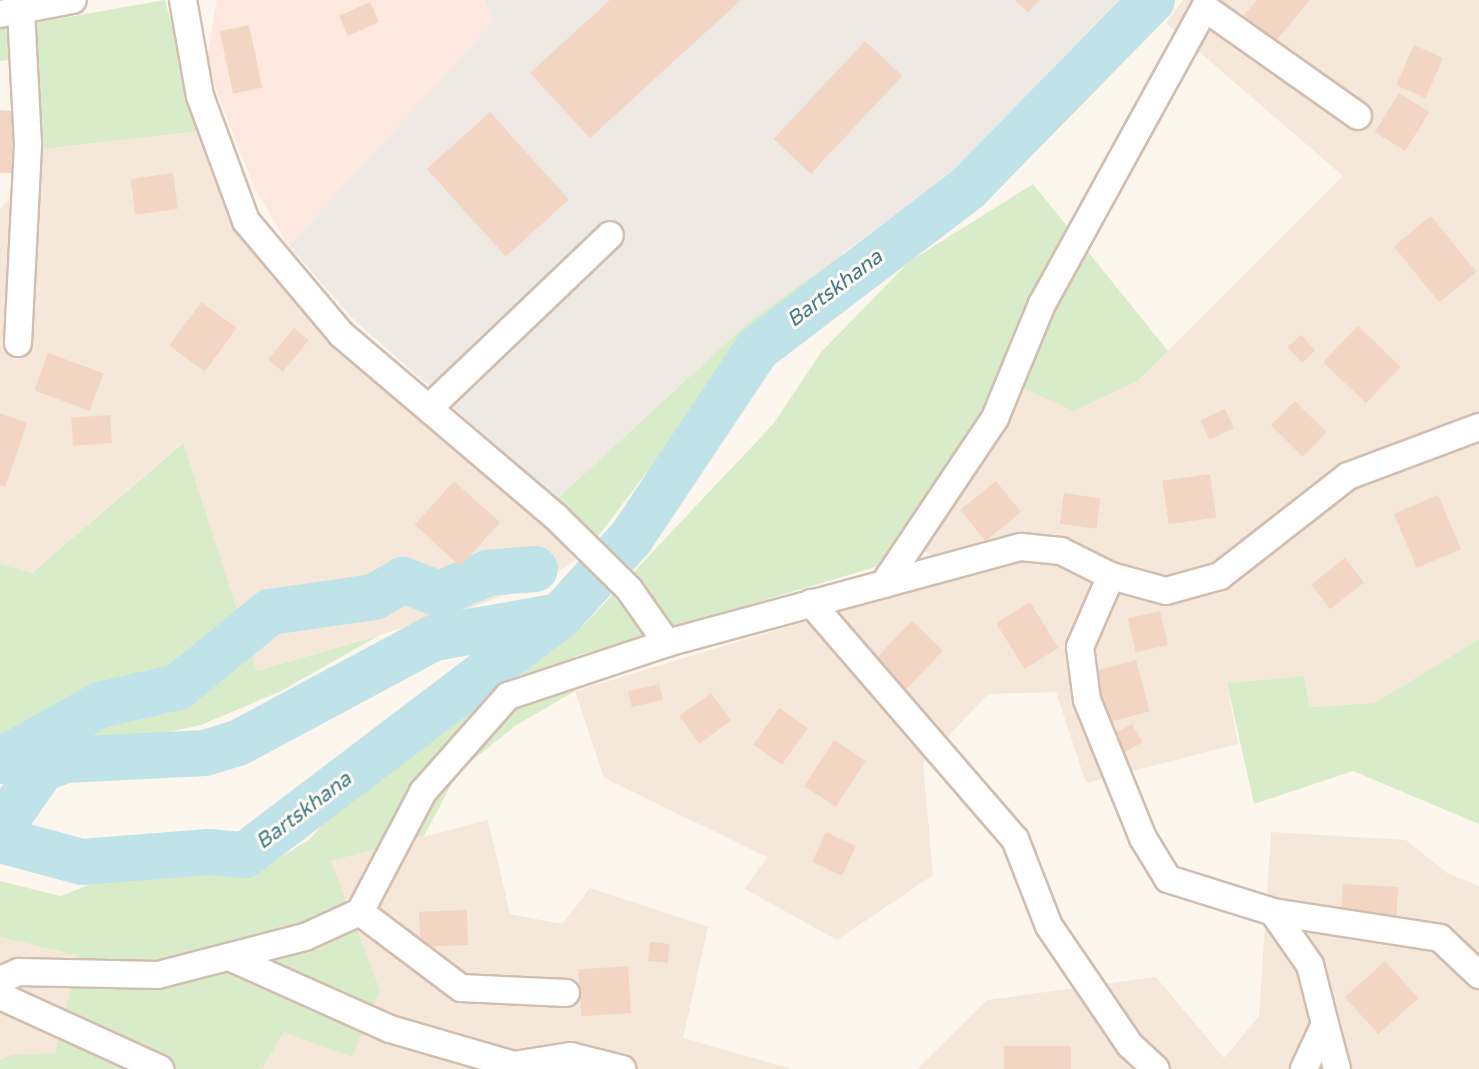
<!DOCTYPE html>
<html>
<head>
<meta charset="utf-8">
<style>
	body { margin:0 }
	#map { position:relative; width:1479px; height:1069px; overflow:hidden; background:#fdf6ec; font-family:"Varela Round",sans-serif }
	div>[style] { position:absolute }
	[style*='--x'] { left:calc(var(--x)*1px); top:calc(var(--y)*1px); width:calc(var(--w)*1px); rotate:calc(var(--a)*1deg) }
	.residential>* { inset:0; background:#f5e8da }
	.commercial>* { inset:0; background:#fde8e0 }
	.industrial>* { inset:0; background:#efe9e4 }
	.green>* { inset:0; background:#d8ecc9 }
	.river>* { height:46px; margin:-23px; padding:0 23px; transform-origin:23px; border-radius:23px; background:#bfe3e8 }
	.building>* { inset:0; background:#f3d5c3; transform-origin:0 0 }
	.roads { filter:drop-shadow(2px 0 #d1beb0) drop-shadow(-2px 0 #d1beb0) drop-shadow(0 2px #d1beb0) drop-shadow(0 -2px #d1beb0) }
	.minor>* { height:26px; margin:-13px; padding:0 13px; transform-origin:13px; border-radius:13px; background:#fff }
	span { translate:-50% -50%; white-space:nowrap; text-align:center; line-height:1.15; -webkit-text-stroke:6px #fffaf3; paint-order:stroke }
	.water-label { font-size:21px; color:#437c86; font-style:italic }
</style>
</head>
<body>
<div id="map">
	<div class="residential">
		<i style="clip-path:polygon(1183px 0,1479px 0,1479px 639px,1375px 703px,1308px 707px,1304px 676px,1227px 683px,1238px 744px,1086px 783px,1056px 692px,988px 694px,923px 763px,933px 875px,837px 940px,745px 889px,767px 857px,604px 778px,575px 691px,1003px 562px,936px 557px,919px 549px,1020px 387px,1139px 380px,1343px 176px,1166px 23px)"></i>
		<i style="clip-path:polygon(200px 131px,230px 222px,329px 336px,528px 508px,576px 559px,550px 578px,467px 609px,257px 671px,182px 443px,32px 573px,0 564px,0 209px,14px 193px,18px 152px)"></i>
		<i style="clip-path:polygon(488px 820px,510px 914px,562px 924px,590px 888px,708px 927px,683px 1038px,792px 1069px,262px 1069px,284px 1032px,380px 990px,330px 861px)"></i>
		<i style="clip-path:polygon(1271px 832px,1406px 840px,1447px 873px,1479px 886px,1479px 1069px,917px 1069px,987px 1000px,1156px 977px,1224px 1058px,1259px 1016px)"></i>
		<i style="clip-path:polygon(0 937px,79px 956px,55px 1054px,0 1060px)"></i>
	</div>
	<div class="commercial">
		<i style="clip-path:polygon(217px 0,482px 0,496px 20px,289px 246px,254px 187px,206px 63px)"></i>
	</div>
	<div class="industrial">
		<i style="clip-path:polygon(483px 0,1129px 0,951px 174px,750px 321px,557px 499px,352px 318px,289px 246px,495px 20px)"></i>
	</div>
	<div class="green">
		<i style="clip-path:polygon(165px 0,200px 131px,34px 150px,30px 56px,0 61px,0 29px)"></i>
		<i style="clip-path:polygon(1033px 184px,1168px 351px,1139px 380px,1074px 411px,1020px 387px,966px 441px,879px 566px,573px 657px,575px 691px,515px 726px,458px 772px,424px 836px,331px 861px,380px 990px,352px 1057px,284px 1032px,262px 1069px,0 1069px,0 1060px,12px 1055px,55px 1053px,79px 956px,0 937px,0 881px,61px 896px,128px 869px,177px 875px,260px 869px,309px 840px,359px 782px,437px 721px,523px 672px,583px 626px,774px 423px,822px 351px,910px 261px)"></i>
		<i style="clip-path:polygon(845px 252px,742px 347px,596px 539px,557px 499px,750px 321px)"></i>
		<i style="clip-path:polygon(183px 443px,257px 671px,380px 635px,281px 691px,201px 725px,141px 738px,63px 743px,0 776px,0 564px,32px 573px)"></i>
		<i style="clip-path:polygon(1479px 639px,1479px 824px,1353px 771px,1254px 804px,1227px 683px,1304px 676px,1309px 707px,1375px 703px)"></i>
	</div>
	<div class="river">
		<i style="--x:0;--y:761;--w:115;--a:-29.2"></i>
		<i style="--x:100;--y:705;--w:80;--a:-13"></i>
		<i style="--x:178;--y:687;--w:119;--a:-39.2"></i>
		<i style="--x:270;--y:612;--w:105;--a:-8.2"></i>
		<i style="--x:374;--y:597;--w:34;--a:-30"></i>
		<i style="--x:403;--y:580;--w:40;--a:21"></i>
		<i style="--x:440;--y:594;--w:52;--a:-23.6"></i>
		<i style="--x:488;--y:573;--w:47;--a:-4.9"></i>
		<i style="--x:0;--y:829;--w:73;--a:-55"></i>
		<i style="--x:42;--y:769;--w:26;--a:-21"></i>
		<i style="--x:66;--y:760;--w:139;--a:-2.9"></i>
		<i style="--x:205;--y:753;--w:34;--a:-17"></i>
		<i style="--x:238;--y:743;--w:222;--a:-28.2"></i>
		<i style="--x:434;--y:638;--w:122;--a:-9.9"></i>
		<i style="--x:0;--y:840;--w:85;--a:15"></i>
		<i style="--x:82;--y:862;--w:127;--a:-4.5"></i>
		<i style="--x:209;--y:852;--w:36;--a:5"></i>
		<i style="--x:245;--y:855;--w:397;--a:-37.2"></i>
		<i style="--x:561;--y:615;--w:104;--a:-47.7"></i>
		<i style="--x:631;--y:538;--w:227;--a:-56.3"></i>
		<i style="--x:757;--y:349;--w:265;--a:-37.3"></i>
		<i style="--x:968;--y:188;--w:263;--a:-45.6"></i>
	</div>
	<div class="building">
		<i style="clip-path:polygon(610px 0,741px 0,590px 138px,530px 73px)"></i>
		<i style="clip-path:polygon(1015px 0,1040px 0,1028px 12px)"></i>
		<i style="clip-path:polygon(1257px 0,1310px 0,1274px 43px,1243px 16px)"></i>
		<i style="left:370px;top:2px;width:22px;height:34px;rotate:66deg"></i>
		<i style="left:249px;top:25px;width:64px;height:30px;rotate:78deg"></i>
		<i style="left:865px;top:41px;width:51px;height:134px;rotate:43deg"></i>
		<i style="left:1414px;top:45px;width:32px;height:44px;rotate:24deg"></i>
		<i style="left:1399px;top:93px;width:36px;height:46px;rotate:32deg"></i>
		<i style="clip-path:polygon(0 110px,14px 111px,12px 173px,0 173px)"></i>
		<i style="left:490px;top:112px;width:118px;height:85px;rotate:48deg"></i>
		<i style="left:173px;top:173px;width:36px;height:43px;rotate:82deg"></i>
		<i style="left:1431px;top:216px;width:72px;height:48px;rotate:51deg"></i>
		<i style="left:201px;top:302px;width:44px;height:54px;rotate:36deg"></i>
		<i style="left:1358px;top:326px;width:59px;height:50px;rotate:44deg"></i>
		<i style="left:294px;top:328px;width:19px;height:41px;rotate:39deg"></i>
		<i style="left:1301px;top:335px;width:21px;height:18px;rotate:47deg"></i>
		<i style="left:48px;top:353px;width:59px;height:40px;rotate:20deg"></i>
		<i style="left:1295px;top:401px;width:45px;height:34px;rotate:45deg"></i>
		<i style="left:1225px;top:409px;width:21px;height:27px;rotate:65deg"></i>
		<i style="clip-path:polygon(0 413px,27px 423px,5px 487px,0 485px)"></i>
		<i style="left:110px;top:415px;width:28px;height:39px;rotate:86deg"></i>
		<i style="left:1210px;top:474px;width:44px;height:48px;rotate:82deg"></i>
		<i style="left:454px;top:481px;width:62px;height:59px;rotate:42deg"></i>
		<i style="left:996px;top:481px;width:40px;height:46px;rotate:51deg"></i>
		<i style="left:1064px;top:493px;width:37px;height:31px;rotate:8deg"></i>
		<i style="left:1438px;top:495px;width:59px;height:48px;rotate:67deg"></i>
		<i style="left:1345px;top:558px;width:31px;height:43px;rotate:52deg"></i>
		<i style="left:1030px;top:602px;width:54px;height:40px;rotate:58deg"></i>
		<i style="left:1160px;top:611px;width:35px;height:33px;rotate:77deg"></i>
		<i style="left:912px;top:621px;width:43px;height:59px;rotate:44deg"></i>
		<i style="left:1136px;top:660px;width:53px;height:50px;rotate:75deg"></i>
		<i style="left:659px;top:684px;width:16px;height:32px;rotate:76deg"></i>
		<i style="left:711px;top:693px;width:34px;height:39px;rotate:54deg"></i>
		<i style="left:779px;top:708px;width:35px;height:45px;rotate:35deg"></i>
		<i style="left:1132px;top:724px;width:21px;height:26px;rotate:61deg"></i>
		<i style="left:834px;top:740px;width:38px;height:55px;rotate:33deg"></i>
		<i style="left:826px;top:832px;width:33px;height:33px;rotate:25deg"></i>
		<i style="left:1343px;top:884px;width:55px;height:34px;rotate:3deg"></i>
		<i style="left:467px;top:910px;width:35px;height:48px;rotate:88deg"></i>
		<i style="left:650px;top:942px;width:20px;height:19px;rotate:6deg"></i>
		<i style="left:1385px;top:961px;width:50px;height:54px;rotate:48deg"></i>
		<i style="left:628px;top:966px;width:47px;height:50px;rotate:86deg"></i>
		<i style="left:1004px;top:1046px;width:67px;height:23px"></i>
	</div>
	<div class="roads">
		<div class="minor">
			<i style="--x:183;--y:0;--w:97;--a:80"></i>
			<i style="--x:200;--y:96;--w:133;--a:69.8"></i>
			<i style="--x:246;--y:221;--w:148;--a:49.9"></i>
			<i style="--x:341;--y:334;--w:282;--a:40.4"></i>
			<i style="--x:556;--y:517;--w:103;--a:44.6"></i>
			<i style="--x:629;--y:589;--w:66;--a:54.9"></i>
			<i style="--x:0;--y:14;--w:74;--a:-10.9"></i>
			<i style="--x:18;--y:343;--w:199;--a:-87.1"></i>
			<i style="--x:28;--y:144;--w:134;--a:-93"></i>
			<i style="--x:429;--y:408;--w:250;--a:-43.7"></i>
			<i style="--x:1111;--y:576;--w:77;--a:113.6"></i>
			<i style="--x:1080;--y:647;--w:53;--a:82.5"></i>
			<i style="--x:1087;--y:700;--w:149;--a:67.9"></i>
			<i style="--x:1143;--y:838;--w:48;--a:58.6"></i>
			<i style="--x:1168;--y:879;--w:110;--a:17.4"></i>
			<i style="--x:1273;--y:912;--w:65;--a:55.1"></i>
			<i style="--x:1310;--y:965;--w:61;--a:75.7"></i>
			<i style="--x:1325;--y:1024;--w:50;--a:115"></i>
			<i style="--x:884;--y:584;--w:200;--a:-56.2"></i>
			<i style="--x:995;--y:418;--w:123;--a:-67.6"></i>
			<i style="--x:1042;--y:304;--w:338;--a:-61.2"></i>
			<i style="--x:1205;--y:8;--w:187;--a:35.2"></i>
			<i style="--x:811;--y:603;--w:312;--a:49.2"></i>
			<i style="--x:1015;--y:839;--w:93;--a:68.7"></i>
			<i style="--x:1049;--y:926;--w:144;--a:55.8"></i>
			<i style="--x:1130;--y:1045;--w:35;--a:43"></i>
			<i style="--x:360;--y:912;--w:126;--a:37"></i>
			<i style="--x:461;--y:988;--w:105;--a:2.7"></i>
			<i style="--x:1273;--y:912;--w:169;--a:8.8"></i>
			<i style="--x:1440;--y:938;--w:54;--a:43.5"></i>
			<i style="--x:229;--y:957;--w:176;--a:24.1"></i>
			<i style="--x:390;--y:1029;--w:129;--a:16.2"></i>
			<i style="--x:514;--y:1065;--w:58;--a:-9"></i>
			<i style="--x:571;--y:1056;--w:53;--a:14.3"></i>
			<i style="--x:0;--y:980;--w:21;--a:-23"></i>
			<i style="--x:19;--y:972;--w:139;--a:1.2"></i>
			<i style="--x:158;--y:975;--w:152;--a:-14.5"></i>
			<i style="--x:305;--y:937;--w:60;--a:-24.4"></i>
			<i style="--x:360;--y:912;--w:136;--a:-62.3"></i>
			<i style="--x:423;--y:792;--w:128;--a:-48.5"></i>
			<i style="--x:508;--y:696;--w:168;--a:-18.4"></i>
			<i style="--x:667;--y:643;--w:367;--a:-15.2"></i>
			<i style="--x:1021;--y:547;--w:40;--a:5.7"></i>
			<i style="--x:1061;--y:551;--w:56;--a:26.6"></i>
			<i style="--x:1111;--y:576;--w:57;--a:15.3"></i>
			<i style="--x:1166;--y:591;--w:56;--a:-15.5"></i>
			<i style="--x:1220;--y:576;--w:162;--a:-38"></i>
			<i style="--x:1348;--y:476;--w:140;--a:-20.5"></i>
			<i style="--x:0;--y:996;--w:176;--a:24.5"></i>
			<i style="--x:1325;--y:1024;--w:47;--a:75.1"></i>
		</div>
	</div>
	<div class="water-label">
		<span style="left:835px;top:289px;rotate:-37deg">Bartskhana</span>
		<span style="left:304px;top:811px;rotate:-37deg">Bartskhana</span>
	</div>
</div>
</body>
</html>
